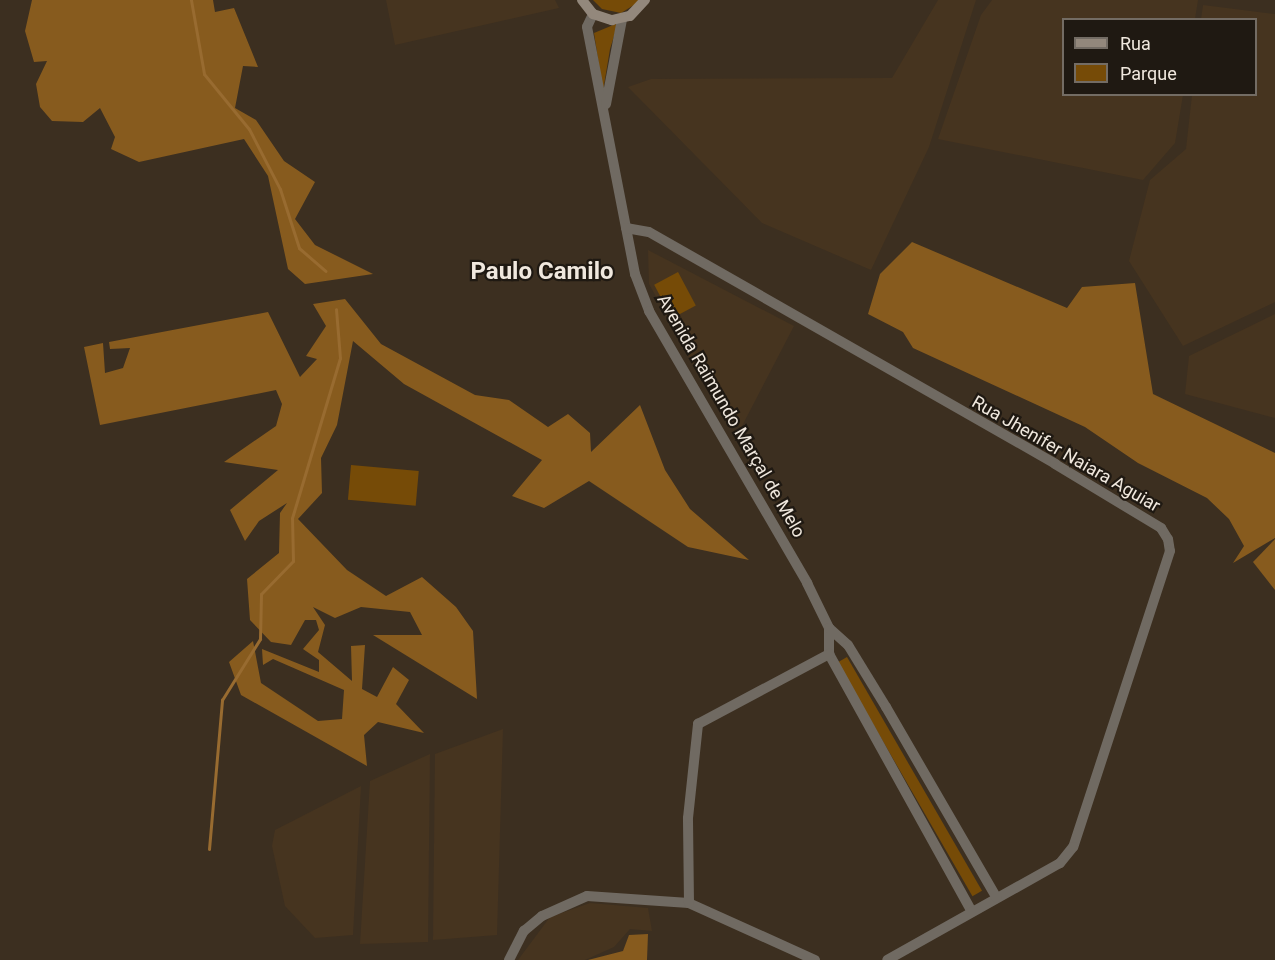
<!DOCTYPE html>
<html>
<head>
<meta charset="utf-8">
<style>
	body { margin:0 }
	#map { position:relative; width:1275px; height:960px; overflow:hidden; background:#3c2f20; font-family:Roboto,sans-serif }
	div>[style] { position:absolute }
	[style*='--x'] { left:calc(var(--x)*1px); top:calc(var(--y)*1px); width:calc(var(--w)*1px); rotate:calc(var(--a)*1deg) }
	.built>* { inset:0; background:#46341f }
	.green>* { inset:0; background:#764b07; transform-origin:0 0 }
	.forest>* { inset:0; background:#875b1e }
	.stream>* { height:3px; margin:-1.5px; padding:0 1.5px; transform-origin:1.5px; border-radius:1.5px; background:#986b30 }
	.tertiary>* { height:10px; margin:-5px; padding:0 5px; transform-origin:5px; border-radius:5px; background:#706a62 }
	.secondary>* { height:10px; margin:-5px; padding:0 5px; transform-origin:5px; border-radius:5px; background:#93887c }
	span { translate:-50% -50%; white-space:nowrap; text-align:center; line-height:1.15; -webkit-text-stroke:4.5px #1f1912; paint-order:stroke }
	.street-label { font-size:18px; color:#f0e8de }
	.district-label { font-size:24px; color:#f0e8de; font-weight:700 }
	.legend { position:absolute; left:1062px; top:18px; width:195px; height:78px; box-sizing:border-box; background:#1f1912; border:2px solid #736c64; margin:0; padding:8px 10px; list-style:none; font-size:18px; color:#f0e8de }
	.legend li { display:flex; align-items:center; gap:12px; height:30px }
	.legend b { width:30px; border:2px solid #736c64 }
</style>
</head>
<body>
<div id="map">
	<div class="built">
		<i style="clip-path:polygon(386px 0,555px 0,559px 8px,395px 45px)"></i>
		<i style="clip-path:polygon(938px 0,976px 0,929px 147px,871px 270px,762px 223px,628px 87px,651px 79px,892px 78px)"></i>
		<i style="clip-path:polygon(992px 0,1198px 0,1195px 19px,1064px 20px,1064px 94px,1183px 95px,1175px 143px,1143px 180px,938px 139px,981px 15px)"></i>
		<i style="clip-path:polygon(1203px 5px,1275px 14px,1275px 302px,1183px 346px,1129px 261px,1150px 180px,1186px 149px,1192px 95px,1256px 94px,1256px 20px,1201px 19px)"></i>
		<i style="clip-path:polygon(648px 250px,794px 326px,741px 428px,706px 387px,649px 284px)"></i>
		<i style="clip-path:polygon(1275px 314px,1275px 418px,1185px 394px,1189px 356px)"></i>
		<i style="clip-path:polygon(503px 729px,497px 935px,433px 940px,435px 754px)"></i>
		<i style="clip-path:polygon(430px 754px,428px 942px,360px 944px,370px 781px)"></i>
		<i style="clip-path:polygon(361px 786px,353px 935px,315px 938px,285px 906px,272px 846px,275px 830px)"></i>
		<i style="clip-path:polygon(590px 903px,648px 908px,652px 931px,630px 929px,614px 947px,585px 960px,518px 960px,550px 917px)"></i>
	</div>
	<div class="green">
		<i style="clip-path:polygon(593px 0,642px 0,621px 13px,602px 9px)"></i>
		<i style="clip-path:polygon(618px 23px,610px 49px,603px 91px,594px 33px)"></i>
		<i style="left:678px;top:272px;width:38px;height:27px;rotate:62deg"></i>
		<i style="left:351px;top:465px;width:68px;height:35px;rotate:5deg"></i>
		<i style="left:847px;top:657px;width:270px;height:11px;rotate:60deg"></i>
	</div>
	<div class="forest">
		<i style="clip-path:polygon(32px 0,213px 0,215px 12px,234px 8px,258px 67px,243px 66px,235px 108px,256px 120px,284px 161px,315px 182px,295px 219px,315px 245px,373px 274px,305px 284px,288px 269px,268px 176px,244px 139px,139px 162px,111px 149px,115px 137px,100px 108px,83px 122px,52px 121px,40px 107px,36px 84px,47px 61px,34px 62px,25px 31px)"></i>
		<i style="clip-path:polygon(912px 242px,1067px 308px,1082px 287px,1135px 283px,1153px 394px,1275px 453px,1275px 538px,1233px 563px,1244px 546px,1229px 519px,1207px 498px,1138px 463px,1085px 427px,913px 348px,903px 332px,868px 314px,880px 274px)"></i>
		<i style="clip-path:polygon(345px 299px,381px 344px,475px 395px,509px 400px,548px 427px,568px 414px,590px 433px,591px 452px,640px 405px,665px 470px,690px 509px,749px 560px,688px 547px,589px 481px,544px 508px,512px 496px,542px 460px,404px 384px,353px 341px,337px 425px,321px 458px,322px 493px,298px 519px,347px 570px,386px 596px,422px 577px,456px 607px,473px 631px,477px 699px,373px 635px,422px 635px,410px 612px,361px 607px,335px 618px,313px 607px,325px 625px,318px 652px,352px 681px,351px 646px,365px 645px,362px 689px,377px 697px,393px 667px,409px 680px,396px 704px,424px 733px,378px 722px,364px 735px,367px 766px,241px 695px,229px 662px,253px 641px,261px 683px,318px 721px,342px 719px,344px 690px,273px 659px,263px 665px,262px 649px,319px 672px,319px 660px,303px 649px,319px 630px,316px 620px,305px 620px,291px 645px,271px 642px,250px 620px,247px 579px,279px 553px,280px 513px,287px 503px,259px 521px,245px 541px,230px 510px,278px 470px,224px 462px,276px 426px,282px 404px,276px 390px,100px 425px,84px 347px,103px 343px,105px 373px,123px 368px,130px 348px,110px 349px,109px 342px,268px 312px,300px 377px,317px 359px,306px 356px,326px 326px,313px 304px)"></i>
		<i style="clip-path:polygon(1275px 539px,1275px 590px,1253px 562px)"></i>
		<i style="clip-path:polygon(648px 934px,647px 960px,588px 960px,623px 951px,629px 935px)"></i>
	</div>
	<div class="stream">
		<i style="--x:191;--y:0;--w:75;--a:80"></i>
		<i style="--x:204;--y:74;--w:71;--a:50.7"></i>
		<i style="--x:249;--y:129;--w:68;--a:62.7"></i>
		<i style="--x:280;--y:189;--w:62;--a:72.1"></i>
		<i style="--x:299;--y:248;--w:35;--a:41"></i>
		<i style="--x:209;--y:849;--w:150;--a:-85"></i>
		<i style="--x:222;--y:700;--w:72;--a:-58.1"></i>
		<i style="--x:260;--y:639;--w:45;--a:-88.7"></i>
		<i style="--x:261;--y:594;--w:46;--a:-45.9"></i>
		<i style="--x:293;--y:561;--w:43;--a:-91.3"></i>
		<i style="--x:292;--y:518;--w:167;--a:-73.3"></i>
		<i style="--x:340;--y:358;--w:49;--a:-94.7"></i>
	</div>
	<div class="tertiary">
		<i style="--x:593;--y:14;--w:14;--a:115"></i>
		<i style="--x:587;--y:27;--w:252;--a:79"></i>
		<i style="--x:635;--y:274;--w:40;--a:69"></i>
		<i style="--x:649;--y:311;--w:315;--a:59.8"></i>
		<i style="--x:807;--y:583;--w:50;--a:63.9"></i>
		<i style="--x:829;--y:628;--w:26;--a:90"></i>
		<i style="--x:829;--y:654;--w:293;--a:61"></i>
		<i style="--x:606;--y:104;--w:86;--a:-79.3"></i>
		<i style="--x:626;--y:228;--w:23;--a:10"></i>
		<i style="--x:649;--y:232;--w:468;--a:29.7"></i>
		<i style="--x:1055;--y:464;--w:124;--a:31.1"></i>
		<i style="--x:1161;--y:528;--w:13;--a:58"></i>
		<i style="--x:1168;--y:539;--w:12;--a:81"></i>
		<i style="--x:1170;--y:551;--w:311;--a:108.1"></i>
		<i style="--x:1073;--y:847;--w:21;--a:129"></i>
		<i style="--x:1060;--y:863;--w:198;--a:150.7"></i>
		<i style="--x:829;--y:628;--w:25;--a:42"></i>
		<i style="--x:848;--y:645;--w:73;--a:58.5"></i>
		<i style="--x:886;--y:707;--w:220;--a:59.9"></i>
		<i style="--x:509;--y:960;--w:33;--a:-63"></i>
		<i style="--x:524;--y:931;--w:23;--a:-40"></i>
		<i style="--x:542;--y:916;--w:49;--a:-24"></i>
		<i style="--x:587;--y:896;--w:102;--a:3.9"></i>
		<i style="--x:815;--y:960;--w:138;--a:-155.7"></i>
		<i style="--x:689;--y:903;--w:85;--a:-90.7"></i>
		<i style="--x:688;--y:818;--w:95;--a:-83.9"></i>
		<i style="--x:698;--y:724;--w:149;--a:-28.1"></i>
	</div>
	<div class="secondary">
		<i style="--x:582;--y:0;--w:18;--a:52"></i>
		<i style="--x:593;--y:14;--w:20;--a:18"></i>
		<i style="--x:612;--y:20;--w:18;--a:-13"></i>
		<i style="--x:630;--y:16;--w:22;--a:-47"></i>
	</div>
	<div class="street-label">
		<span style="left:731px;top:416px;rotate:60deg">Avenida Raimundo Marçal de Melo</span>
		<span style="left:1066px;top:454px;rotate:30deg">Rua Jhenifer Naiara Aguiar</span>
	</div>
	<div class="district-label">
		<span style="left:542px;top:272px">Paulo Camilo</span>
	</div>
	<ul class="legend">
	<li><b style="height:8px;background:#93887c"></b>Rua</li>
	<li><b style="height:16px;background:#764b07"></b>Parque</li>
	</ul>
</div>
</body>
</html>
